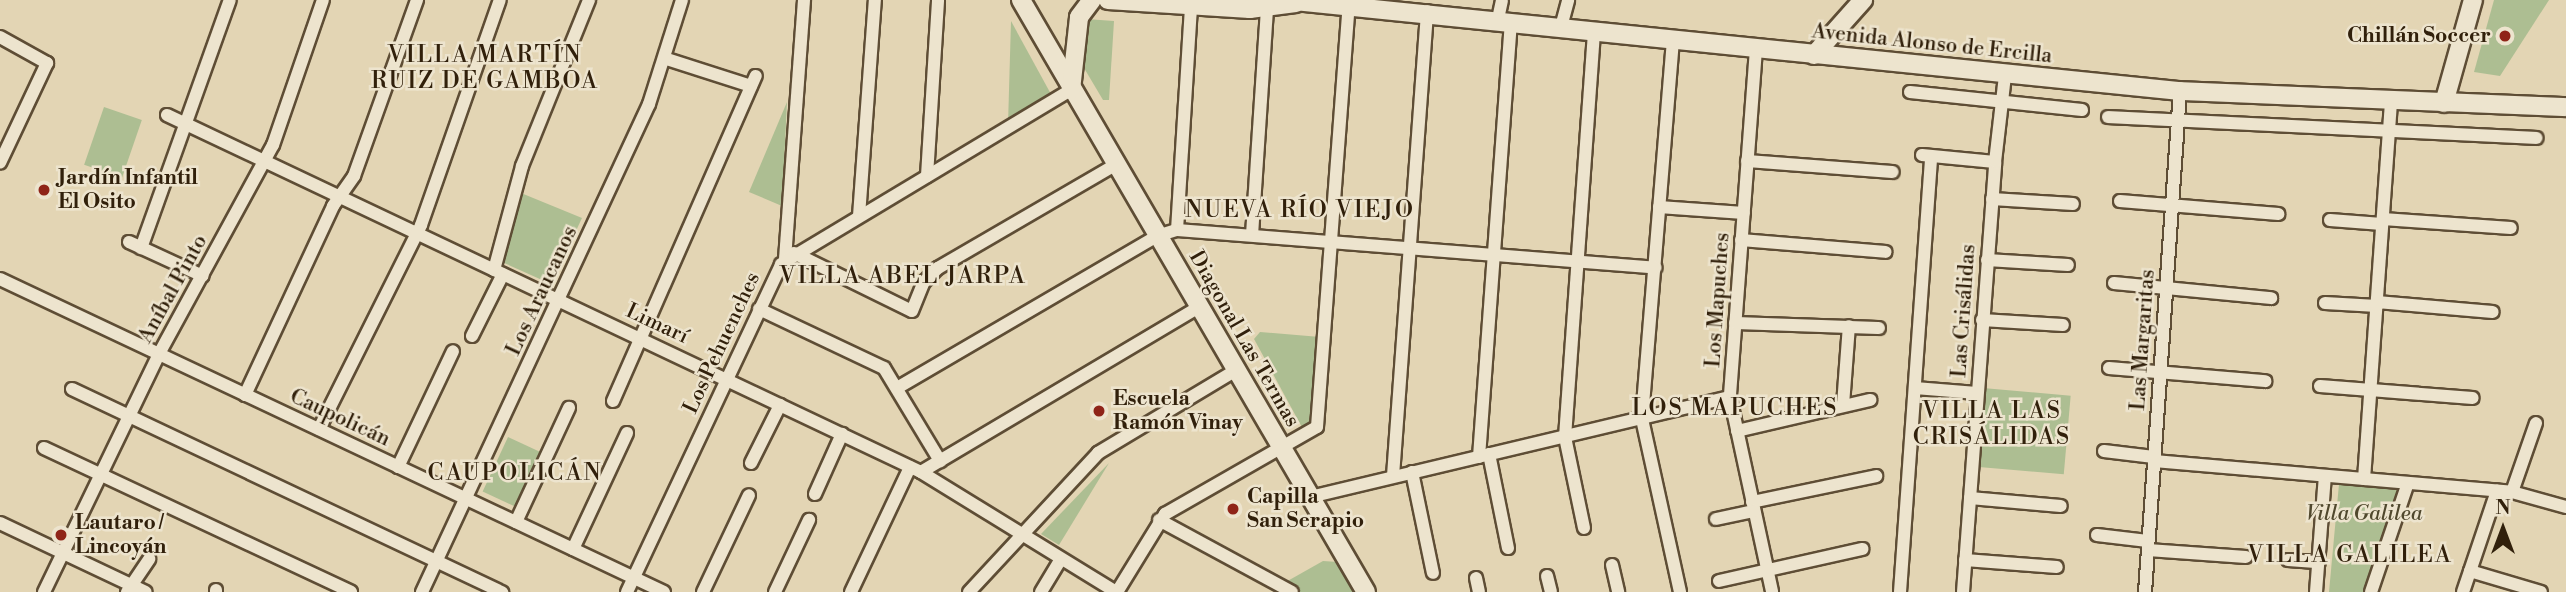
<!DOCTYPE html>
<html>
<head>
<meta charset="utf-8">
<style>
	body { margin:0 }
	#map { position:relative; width:2566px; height:592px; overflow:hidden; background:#e3d5b4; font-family:"Libre Bodoni",serif }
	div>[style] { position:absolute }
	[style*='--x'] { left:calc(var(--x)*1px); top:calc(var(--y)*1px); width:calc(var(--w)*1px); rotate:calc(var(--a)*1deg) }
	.green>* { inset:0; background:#adbe92; transform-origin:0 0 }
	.roads { filter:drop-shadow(2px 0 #5e4d35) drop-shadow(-2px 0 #5e4d35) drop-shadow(0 2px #5e4d35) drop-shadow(0 -2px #5e4d35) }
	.street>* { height:12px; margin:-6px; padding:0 6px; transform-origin:6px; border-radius:6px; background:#ede4ce }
	.secondary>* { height:18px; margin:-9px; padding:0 9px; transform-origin:9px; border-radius:9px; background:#ede4ce }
	.dots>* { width:19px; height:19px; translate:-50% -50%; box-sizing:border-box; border:4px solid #ede4ce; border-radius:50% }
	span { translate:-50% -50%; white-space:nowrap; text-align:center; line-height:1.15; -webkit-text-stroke:5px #ede4ce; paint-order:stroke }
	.poi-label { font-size:21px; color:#31200b; font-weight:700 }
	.right { translate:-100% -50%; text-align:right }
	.left { translate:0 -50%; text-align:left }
	.street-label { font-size:21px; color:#31200b }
	.park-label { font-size:21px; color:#50482d; font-style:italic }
	.neighbourhood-label { font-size:23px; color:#31200b; letter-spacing:2px }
	.north { position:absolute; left:2468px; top:494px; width:70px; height:70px; -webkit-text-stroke:5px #ede4ce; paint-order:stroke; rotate:0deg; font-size:19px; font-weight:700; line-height:28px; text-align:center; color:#31200b }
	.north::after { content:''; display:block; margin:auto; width:24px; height:32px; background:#31200b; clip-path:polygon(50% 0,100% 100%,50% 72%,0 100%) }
</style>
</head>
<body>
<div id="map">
	<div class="green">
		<i style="clip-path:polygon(2494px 0,2549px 0,2500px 76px,2474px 72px)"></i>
		<i style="clip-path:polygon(1086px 19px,1114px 21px,1109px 100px,1103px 100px,1084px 68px)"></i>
		<i style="clip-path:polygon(1011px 21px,1052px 96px,1008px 125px)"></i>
		<i style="clip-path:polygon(787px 102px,782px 206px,749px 192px)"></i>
		<i style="left:104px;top:107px;width:40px;height:61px;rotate:19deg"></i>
		<i style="clip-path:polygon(521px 193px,582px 218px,551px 284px,502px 262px)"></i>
		<i style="clip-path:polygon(1260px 332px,1320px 337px,1314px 425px,1304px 431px,1254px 339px)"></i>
		<i style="left:1983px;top:388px;width:88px;height:79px;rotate:5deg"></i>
		<i style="left:508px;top:437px;width:41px;height:60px;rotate:25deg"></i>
		<i style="clip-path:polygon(1109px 463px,1059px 545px,1041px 534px)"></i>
		<i style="clip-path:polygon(2339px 484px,2401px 490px,2364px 592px,2329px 592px)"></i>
		<i style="clip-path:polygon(1323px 561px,1338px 562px,1357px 592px,1300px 592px,1284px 583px)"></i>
	</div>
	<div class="roads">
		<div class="street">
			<i style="--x:1498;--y:19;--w:19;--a:-78"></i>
			<i style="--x:1561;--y:27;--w:28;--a:-75"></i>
			<i style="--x:0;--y:37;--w:54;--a:29"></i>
			<i style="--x:47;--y:63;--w:110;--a:115.2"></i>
			<i style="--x:1673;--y:40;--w:380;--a:94.7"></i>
			<i style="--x:1642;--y:419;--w:177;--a:77.6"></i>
			<i style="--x:1756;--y:49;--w:349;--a:94.3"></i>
			<i style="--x:1730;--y:397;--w:199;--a:77.8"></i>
			<i style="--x:667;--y:59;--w:88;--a:17.8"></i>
			<i style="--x:1910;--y:92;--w:173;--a:6"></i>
			<i style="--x:167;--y:115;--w:834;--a:25.34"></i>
			<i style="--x:921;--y:472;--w:229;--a:31.6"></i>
			<i style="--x:2108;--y:117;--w:429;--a:2.8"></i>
			<i style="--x:1922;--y:155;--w:73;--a:5.5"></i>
			<i style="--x:1747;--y:161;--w:146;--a:4.3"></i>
			<i style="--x:927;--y:176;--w:176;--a:-86.4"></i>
			<i style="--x:1992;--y:199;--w:81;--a:3.5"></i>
			<i style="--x:2120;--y:201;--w:159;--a:4.7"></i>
			<i style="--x:1659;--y:207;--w:85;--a:4"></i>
			<i style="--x:859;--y:216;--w:217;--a:-85.8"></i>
			<i style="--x:2383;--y:219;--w:128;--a:4"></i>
			<i style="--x:2330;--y:220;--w:52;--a:4.4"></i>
			<i style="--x:1177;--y:230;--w:225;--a:-86.4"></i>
			<i style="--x:1252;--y:235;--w:227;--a:-86.2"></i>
			<i style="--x:1741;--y:240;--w:145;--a:4.7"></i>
			<i style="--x:129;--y:242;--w:81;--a:24.7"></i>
			<i style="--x:141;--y:248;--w:263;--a:-70.3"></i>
			<i style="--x:794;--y:253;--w:131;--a:26.2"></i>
			<i style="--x:912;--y:311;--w:31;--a:-68"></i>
			<i style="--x:924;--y:282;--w:20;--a:-45"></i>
			<i style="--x:938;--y:268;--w:205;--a:-30.2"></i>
			<i style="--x:785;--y:259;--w:260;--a:-85.8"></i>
			<i style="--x:1987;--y:260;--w:81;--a:3.5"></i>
			<i style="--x:494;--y:270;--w:108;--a:-74.9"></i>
			<i style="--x:522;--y:166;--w:179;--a:-68"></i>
			<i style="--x:0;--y:279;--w:734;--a:25.24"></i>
			<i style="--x:2114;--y:283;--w:158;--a:5.5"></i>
			<i style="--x:2377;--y:302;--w:116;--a:4.9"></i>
			<i style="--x:2325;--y:303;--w:52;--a:3.3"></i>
			<i style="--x:759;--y:309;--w:138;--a:25.3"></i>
			<i style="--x:884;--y:368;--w:109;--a:58.9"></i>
			<i style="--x:1982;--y:320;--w:81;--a:3.5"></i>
			<i style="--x:1735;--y:323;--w:144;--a:2"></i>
			<i style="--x:472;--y:336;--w:69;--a:-63.4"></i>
			<i style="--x:2109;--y:368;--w:157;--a:4.8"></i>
			<i style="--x:2320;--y:386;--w:153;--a:4.5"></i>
			<i style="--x:897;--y:388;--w:301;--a:-30.3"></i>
			<i style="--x:1157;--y:236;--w:21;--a:-17"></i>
			<i style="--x:1177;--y:230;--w:480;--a:4.5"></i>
			<i style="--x:1915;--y:388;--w:62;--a:4.6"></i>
			<i style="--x:72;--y:389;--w:476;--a:25.3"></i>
			<i style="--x:245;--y:395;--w:208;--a:-65"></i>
			<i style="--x:333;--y:206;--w:37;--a:-55"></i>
			<i style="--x:354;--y:176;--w:187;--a:-70.3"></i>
			<i style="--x:613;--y:401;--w:355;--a:-66.3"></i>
			<i style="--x:1843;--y:405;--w:79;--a:-85.7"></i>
			<i style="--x:319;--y:429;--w:228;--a:-63.4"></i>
			<i style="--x:421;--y:225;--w:238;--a:-70.7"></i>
			<i style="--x:1737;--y:431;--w:137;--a:-13.1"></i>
			<i style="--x:44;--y:448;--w:339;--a:25.1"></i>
			<i style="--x:2104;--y:451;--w:50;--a:6.8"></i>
			<i style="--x:1489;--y:454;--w:96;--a:78.6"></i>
			<i style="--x:1479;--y:457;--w:437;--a:-85.8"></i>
			<i style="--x:2154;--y:461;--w:359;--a:4.9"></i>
			<i style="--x:2512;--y:492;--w:56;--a:15.5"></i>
			<i style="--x:751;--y:463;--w:65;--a:-63.4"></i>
			<i style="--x:398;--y:467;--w:128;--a:-64.6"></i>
			<i style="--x:921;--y:472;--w:323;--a:-30.7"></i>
			<i style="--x:1412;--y:472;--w:103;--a:78.3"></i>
			<i style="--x:1393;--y:476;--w:466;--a:-85.8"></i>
			<i style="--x:2364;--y:479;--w:379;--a:-85.9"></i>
			<i style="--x:2512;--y:492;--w:73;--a:-70.8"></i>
			<i style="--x:815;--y:494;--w:66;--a:-65.8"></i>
			<i style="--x:1310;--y:497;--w:432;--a:-13.4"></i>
			<i style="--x:1970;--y:498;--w:91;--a:5"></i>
			<i style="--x:1752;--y:502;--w:127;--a:-11.8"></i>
			<i style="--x:1716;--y:519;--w:39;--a:-12"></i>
			<i style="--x:1159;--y:520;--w:151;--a:28.4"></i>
			<i style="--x:516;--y:522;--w:126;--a:-65.1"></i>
			<i style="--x:0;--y:523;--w:161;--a:25.3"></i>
			<i style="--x:1584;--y:528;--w:93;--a:-101.8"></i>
			<i style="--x:1565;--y:437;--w:408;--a:-85.9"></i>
			<i style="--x:2097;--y:535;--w:51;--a:6.7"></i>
			<i style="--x:573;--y:549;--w:128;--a:-65"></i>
			<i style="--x:2148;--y:550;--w:98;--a:4.1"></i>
			<i style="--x:1965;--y:560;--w:92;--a:4.4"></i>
			<i style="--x:2288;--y:560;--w:31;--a:4"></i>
			<i style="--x:1612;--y:565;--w:28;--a:77"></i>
			<i style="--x:2470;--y:571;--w:74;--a:16.5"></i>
			<i style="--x:1547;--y:576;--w:16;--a:76"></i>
			<i style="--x:1476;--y:578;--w:14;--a:78"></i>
			<i style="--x:1719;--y:581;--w:147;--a:-12.6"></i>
			<i style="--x:44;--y:592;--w:267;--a:-64.2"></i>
			<i style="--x:160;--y:352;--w:236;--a:-61.4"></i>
			<i style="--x:273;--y:145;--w:153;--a:-71"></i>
			<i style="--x:127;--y:592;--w:40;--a:-56"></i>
			<i style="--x:216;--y:592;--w:2;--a:-90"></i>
			<i style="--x:422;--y:592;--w:538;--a:-65.05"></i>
			<i style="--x:649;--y:104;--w:109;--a:-72.4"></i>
			<i style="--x:627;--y:592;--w:362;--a:-64.8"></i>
			<i style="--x:781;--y:264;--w:338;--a:-31"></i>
			<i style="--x:703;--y:592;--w:107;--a:-64.6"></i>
			<i style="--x:775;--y:592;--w:80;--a:-64.7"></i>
			<i style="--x:851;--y:592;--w:138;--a:-64.7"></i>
			<i style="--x:969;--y:592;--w:190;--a:-47.1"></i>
			<i style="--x:1098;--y:453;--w:161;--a:-31"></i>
			<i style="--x:1041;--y:592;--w:37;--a:-59"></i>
			<i style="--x:1117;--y:592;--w:92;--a:-58.4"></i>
			<i style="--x:1165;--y:514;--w:175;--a:-29.8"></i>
			<i style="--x:1317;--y:427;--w:422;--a:-85.7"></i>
			<i style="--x:1900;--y:592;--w:436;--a:-85.9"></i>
			<i style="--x:1963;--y:592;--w:431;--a:-85.7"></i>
			<i style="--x:1995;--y:162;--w:88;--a:-83.4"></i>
			<i style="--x:2145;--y:592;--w:502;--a:-86"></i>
			<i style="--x:2316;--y:592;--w:116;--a:-85.6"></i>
			<i style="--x:2371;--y:592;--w:115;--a:-71.3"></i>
			<i style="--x:2463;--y:592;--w:107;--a:-71.4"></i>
		</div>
		<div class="secondary">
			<i style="--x:1021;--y:0;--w:685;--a:59.77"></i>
			<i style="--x:1108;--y:0;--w:142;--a:3.6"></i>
			<i style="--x:1250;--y:9;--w:46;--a:-7.4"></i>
			<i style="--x:1285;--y:0;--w:900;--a:5.81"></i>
			<i style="--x:2180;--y:91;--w:386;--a:2.4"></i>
			<i style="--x:1814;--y:55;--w:74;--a:-48.3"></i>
			<i style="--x:1071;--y:90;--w:73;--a:-83.7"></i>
			<i style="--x:1079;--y:17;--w:21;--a:-53"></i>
			<i style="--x:2444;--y:103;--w:107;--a:-74.3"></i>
		</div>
	</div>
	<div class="dots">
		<i style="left:2505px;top:36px;background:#8f2418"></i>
		<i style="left:44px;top:190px;background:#8f2418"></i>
		<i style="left:1099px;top:411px;background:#8f2418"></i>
		<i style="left:1233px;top:509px;background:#8f2418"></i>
		<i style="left:61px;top:535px;background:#8f2418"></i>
	</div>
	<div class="poi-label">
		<span class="right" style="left:2491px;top:36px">Chillán Soccer</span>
		<span class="left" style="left:58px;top:190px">Jardín Infantil<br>El Osito</span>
		<span class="left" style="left:1113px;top:411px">Escuela<br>Ramón Vinay</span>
		<span class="left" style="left:1247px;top:509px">Capilla<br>San Serapio</span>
		<span class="left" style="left:75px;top:535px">Lautaro /<br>Lincoyán</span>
	</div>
	<div class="street-label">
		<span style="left:1932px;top:44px;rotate:6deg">Avenida Alonso de Ercilla</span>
		<span style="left:173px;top:289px;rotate:-61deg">Aníbal Pinto</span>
		<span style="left:542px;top:291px;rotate:-65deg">Los Araucanos</span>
		<span style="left:1718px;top:300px;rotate:-86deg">Los Mapuches</span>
		<span style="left:1964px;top:311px;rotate:-86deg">Las Crisálidas</span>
		<span style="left:657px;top:324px;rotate:25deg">Limarí</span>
		<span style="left:1244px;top:339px;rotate:60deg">Diagonal Las Termas</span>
		<span style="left:2143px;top:340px;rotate:-86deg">Las Margaritas</span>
		<span style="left:722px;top:343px;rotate:-65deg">Los Pehuenches</span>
		<span style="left:340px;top:418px;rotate:25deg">Caupolicán</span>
	</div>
	<div class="park-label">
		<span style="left:2364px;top:514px">Villa Galilea</span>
	</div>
	<div class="neighbourhood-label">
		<span style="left:485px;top:68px">VILLA MARTÍN<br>RUIZ DE GAMBOA</span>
		<span style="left:1300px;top:210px">NUEVA RÍO VIEJO</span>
		<span style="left:903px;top:276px">VILLA ABEL JARPA</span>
		<span style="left:1735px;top:408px">LOS MAPUCHES</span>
		<span style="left:1992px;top:424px">VILLA LAS<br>CRISÁLIDAS</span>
		<span style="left:515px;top:473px">CAUPOLICÁN</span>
		<span style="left:2350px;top:555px">VILLA GALILEA</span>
	</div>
	<div class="north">N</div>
</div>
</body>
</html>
